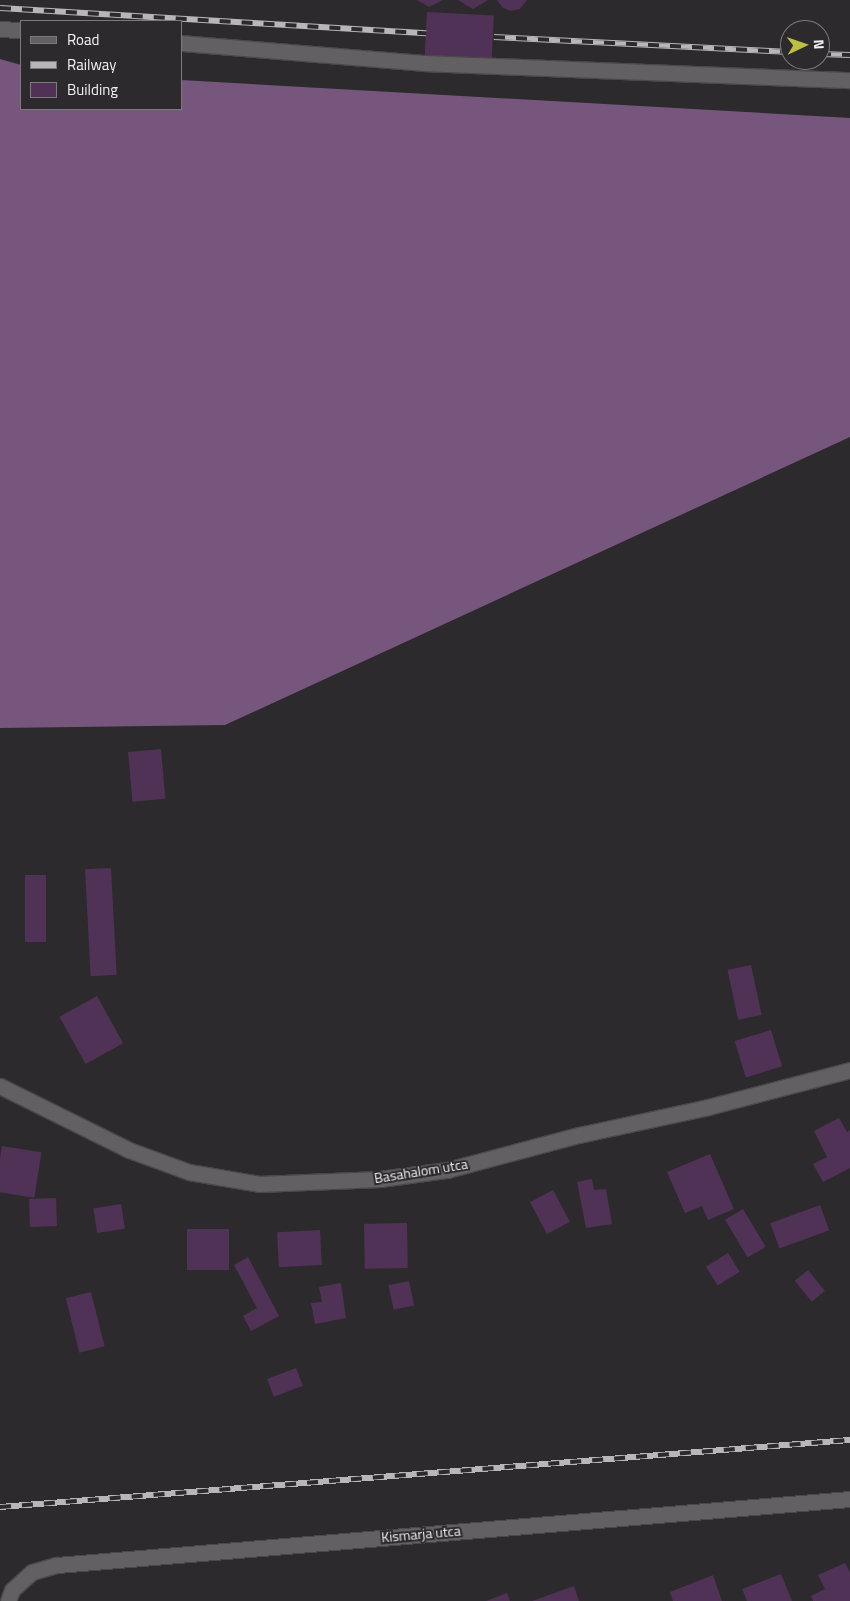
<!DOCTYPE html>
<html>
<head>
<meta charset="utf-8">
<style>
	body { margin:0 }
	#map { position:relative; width:850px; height:1601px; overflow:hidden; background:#2c2a2c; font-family:"Titillium Web",sans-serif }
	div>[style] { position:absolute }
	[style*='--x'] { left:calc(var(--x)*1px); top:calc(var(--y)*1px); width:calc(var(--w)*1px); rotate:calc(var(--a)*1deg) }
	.forest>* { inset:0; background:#76567c }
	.building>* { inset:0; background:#503256; transform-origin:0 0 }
	.roads { filter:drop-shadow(1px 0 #4a494a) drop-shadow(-1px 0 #4a494a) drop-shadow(0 1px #4a494a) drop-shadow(0 -1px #4a494a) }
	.minor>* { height:15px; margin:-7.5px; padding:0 7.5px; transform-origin:7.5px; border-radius:7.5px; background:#626063 }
	.rail>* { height:5.5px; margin-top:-2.75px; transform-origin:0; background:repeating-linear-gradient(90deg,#2c2a2c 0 11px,#b8b6b8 0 22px); box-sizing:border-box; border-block:1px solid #b8b6b8 }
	span { translate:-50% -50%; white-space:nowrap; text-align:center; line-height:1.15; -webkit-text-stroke:4px #2c2a2c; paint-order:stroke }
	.street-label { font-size:14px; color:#f3f2f3 }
	.legend { position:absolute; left:20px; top:20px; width:162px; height:90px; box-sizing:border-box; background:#2c2a2c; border:1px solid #7c7a7c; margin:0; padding:6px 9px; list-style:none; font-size:15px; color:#f3f2f3 }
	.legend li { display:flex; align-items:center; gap:10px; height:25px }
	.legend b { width:25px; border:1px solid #7c7a7c }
	.north { position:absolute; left:780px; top:20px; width:50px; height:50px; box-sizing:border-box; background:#2c2a2c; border:1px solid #7c7a7c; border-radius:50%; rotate:87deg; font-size:14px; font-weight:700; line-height:20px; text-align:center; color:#f3f2f3 }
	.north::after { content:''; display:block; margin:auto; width:18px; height:22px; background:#bdbf43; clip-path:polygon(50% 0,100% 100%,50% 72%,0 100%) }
</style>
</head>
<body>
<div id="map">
	<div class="forest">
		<i style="clip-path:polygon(0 59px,21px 65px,21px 109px,181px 109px,181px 80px,850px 118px,850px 437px,225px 725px,0 728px)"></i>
	</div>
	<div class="building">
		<i style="clip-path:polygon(417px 0,443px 0,429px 7px)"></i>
		<i style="clip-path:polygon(458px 0,488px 0,473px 9px)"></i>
		<i style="clip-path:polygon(497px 0,527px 0,520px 9px,511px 11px,503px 8px)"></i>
		<i style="left:427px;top:12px;width:67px;height:43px;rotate:3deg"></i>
		<i style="left:161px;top:749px;width:50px;height:33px;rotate:85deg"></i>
		<i style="left:111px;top:868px;width:107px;height:26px;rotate:87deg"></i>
		<i style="left:25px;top:875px;width:21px;height:67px"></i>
		<i style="left:751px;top:965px;width:51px;height:24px;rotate:78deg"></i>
		<i style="left:97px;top:996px;width:54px;height:43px;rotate:61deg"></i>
		<i style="left:771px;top:1030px;width:38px;height:38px;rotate:73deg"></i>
		<i style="clip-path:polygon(839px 1118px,847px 1132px,850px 1130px,850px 1168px,823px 1182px,813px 1164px,827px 1157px,814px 1131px)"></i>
		<i style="left:2px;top:1146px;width:40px;height:46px;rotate:9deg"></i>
		<i style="clip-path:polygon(710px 1154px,734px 1209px,708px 1220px,702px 1206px,685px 1213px,667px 1172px)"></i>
		<i style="clip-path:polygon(592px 1179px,594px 1190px,606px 1189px,612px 1224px,586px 1228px,577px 1182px)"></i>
		<i style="left:553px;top:1190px;width:36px;height:26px;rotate:62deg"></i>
		<i style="left:56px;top:1198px;width:28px;height:27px;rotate:88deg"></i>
		<i style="left:121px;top:1204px;width:25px;height:28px;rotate:81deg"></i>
		<i style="left:820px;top:1205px;width:27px;height:53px;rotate:70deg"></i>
		<i style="left:743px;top:1209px;width:44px;height:21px;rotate:59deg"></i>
		<i style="left:407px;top:1223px;width:45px;height:43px;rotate:89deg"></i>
		<i style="left:229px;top:1229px;width:41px;height:42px;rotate:90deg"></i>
		<i style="left:320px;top:1230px;width:35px;height:43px;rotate:87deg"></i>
		<i style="left:728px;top:1253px;width:22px;height:26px;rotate:58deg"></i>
		<i style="clip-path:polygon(248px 1257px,279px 1316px,251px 1331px,243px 1316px,257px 1308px,234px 1265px)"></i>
		<i style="left:808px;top:1270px;width:27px;height:17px;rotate:51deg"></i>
		<i style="left:409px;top:1281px;width:25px;height:21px;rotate:78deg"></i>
		<i style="clip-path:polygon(341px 1283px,346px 1318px,315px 1324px,311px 1303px,322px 1302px,319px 1287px)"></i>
		<i style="left:91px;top:1292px;width:56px;height:26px;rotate:76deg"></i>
		<i style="left:296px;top:1368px;width:19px;height:31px;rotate:69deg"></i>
		<i style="clip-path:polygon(845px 1563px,850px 1572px,850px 1601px,813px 1601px,811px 1596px,825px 1589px,818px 1575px)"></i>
		<i style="clip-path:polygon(781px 1574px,792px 1601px,747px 1601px,742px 1589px)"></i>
		<i style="clip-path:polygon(713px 1575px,722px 1601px,673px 1601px,670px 1592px)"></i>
		<i style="clip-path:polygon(574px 1586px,579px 1601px,532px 1601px)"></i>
		<i style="clip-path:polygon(507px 1593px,510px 1601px,486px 1601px)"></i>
	</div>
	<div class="roads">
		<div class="minor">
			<i style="--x:0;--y:29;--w:21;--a:3"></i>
			<i style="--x:181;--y:43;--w:244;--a:4.7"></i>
			<i style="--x:424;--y:63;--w:426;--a:2.3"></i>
			<i style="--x:0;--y:1086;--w:144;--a:26.4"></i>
			<i style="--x:129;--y:1150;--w:64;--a:20.1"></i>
			<i style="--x:189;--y:1172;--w:71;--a:9.7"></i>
			<i style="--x:259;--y:1184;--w:121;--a:-2.4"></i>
			<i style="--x:380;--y:1179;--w:68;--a:-7.7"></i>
			<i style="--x:447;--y:1170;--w:137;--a:-14.9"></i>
			<i style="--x:579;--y:1135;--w:132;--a:-12.2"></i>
			<i style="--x:708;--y:1107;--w:147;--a:-14.6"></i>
			<i style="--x:8;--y:1601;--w:12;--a:-70"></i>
			<i style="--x:12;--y:1590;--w:27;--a:-42"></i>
			<i style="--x:32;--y:1572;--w:26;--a:-16"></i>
			<i style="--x:57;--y:1565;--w:796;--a:-4.76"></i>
		</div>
	</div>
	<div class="rail">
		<i style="--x:0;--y:8;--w:427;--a:3.4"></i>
		<i style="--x:494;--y:37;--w:296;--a:2.9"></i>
		<i style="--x:820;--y:54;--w:30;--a:2"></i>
		<i style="--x:0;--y:1507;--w:853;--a:-4.51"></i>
	</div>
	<div class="street-label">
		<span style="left:421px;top:1171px;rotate:-9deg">Basahalom utca</span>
		<span style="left:421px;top:1534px;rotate:-5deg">Kismarja utca</span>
	</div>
	<ul class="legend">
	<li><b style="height:6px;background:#626063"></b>Road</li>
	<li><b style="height:6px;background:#b8b6b8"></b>Railway</li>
	<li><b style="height:14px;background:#503256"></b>Building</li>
	</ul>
	<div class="north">N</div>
</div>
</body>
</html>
